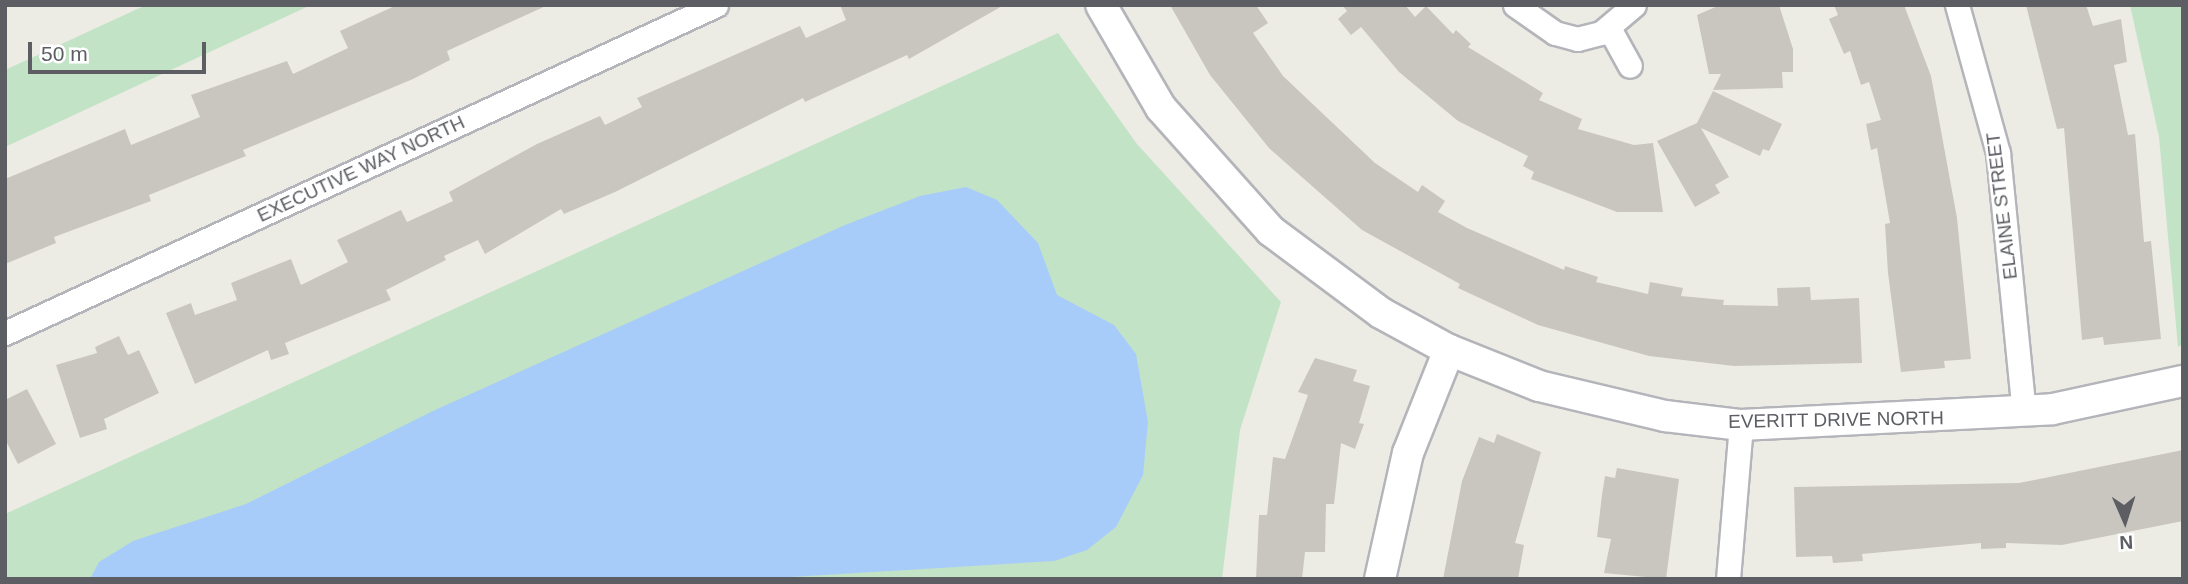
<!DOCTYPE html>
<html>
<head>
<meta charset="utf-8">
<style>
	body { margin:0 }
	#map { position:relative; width:2188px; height:584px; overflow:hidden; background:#edece4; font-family:Arial,sans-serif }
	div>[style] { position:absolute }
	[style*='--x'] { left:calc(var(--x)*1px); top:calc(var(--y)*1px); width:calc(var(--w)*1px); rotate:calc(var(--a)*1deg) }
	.green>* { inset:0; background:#c2e3c6 }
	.water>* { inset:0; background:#a8ccf9 }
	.building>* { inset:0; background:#c9c6c0 }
	.roads { filter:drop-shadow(2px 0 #b4b5ba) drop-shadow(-2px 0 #b4b5ba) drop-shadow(0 2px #b4b5ba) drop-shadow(0 -2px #b4b5ba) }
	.minor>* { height:23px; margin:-11.5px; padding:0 11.5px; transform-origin:11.5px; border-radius:11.5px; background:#fff }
	.tertiary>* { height:30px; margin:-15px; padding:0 15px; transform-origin:15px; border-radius:15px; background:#fff }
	span { translate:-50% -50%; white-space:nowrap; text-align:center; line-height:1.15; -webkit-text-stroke:5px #fff; paint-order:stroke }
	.street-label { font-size:19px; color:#5c5e63 }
	.frame { position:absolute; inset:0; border:7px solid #5c5e63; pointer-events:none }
	.north { position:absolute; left:2090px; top:486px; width:70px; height:70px; -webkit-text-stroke:5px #fff; paint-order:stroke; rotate:177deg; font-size:19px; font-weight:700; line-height:28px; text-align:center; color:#5c5e63 }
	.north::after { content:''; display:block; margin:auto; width:24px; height:32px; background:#5c5e63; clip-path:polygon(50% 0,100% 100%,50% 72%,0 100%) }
	.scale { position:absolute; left:28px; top:42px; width:178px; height:32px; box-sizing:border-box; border:4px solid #5c5e63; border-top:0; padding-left:9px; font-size:21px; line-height:24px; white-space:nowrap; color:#5c5e63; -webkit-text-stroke:5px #fff; paint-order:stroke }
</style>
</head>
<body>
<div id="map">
	<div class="green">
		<i style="clip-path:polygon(146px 5px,311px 5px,5px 147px,5px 70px)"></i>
		<i style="clip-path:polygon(2130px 5px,2183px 5px,2183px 344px,2178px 347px,2159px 137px)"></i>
		<i style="clip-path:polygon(1058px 33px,1137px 144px,1281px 302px,1240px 430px,1222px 579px,5px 579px,5px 514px)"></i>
	</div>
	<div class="water">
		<i style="clip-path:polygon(966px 187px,997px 200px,1038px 243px,1057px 295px,1114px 325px,1136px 354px,1148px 422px,1143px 475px,1116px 527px,1087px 550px,1054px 561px,758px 579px,90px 579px,99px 562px,133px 541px,246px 504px,435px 410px,845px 225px,920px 196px)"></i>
	</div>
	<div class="building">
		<i style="clip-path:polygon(397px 5px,548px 5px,447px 51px,450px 60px,413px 79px,243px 150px,246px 156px,149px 195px,151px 201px,54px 237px,56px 243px,5px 264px,5px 179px,125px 129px,131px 145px,200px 117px,191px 95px,287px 61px,293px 74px,348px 48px,340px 31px)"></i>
		<i style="clip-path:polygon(840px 5px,1004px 5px,909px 59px,907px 55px,805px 102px,803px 98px,615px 192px,564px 214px,561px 209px,485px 254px,478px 240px,444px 256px,446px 260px,386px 290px,391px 300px,285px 343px,289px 354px,271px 360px,268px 350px,195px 384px,166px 313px,191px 303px,195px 315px,237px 300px,231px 283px,291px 259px,301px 285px,348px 262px,337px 240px,401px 210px,407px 222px,453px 201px,449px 192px,537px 144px,600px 116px,605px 125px,642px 107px,637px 98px,800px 26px,806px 38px,846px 20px)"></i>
		<i style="clip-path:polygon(1170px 5px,1256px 5px,1268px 23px,1253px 33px,1283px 76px,1375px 163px,1418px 192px,1422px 185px,1445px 201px,1438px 212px,1467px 228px,1564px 270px,1565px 266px,1598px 277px,1596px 282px,1648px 294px,1650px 282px,1683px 288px,1681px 296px,1724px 300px,1723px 305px,1778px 306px,1777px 288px,1810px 287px,1811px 300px,1859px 298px,1862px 363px,1734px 366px,1649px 356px,1538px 325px,1458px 288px,1460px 284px,1362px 230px,1269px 148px,1210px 75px)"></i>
		<i style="clip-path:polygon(1342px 5px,1405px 5px,1415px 17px,1426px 6px,1453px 34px,1456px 30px,1471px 44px,1468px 47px,1543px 93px,1539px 100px,1582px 119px,1578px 129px,1634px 145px,1653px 143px,1663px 212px,1617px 212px,1531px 179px,1534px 172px,1523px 166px,1528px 156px,1458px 121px,1399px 72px,1361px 27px,1351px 35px,1338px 19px,1347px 11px)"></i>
		<i style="clip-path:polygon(1720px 5px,1779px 5px,1793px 49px,1793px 72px,1782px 72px,1783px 88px,1713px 90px,1721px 74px,1709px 74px,1697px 15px)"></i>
		<i style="clip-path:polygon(1834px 5px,1904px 5px,1931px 76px,1957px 218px,1971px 359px,1944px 361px,1945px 368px,1901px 372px,1888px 273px,1885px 224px,1890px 223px,1877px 148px,1871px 150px,1866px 124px,1881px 120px,1869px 82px,1861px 85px,1850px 51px,1844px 54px,1829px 19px,1838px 15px)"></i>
		<i style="clip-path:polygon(2026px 5px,2086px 5px,2093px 26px,2121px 19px,2127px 62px,2114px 65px,2128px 135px,2135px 134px,2144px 242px,2151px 241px,2161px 339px,2104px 345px,2103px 337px,2082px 340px,2064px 128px,2057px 129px)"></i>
		<i style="clip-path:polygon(1713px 91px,1782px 124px,1769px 151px,1763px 149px,1760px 156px,1701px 128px,1729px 177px,1715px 185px,1720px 193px,1695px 207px,1657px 141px,1697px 123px)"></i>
		<i style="clip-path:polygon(119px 336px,128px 355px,139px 350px,159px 393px,104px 419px,107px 429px,80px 438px,56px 365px,97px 353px,95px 347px)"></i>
		<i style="clip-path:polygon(1315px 358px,1357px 370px,1353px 381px,1370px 386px,1359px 423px,1364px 424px,1355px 449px,1341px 443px,1334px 504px,1326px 504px,1325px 552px,1305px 552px,1302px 579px,1256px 579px,1259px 515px,1267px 515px,1273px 457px,1285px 459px,1308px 395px,1298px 392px)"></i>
		<i style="clip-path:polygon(27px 389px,56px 444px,18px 464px,5px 439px,5px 400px)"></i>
		<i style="clip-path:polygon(1497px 434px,1541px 452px,1515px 543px,1524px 545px,1518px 579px,1443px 579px,1462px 481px,1479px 437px,1494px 443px)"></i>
		<i style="clip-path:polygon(2183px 450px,2183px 521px,2062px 545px,2006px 543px,2006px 548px,1981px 549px,1981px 543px,1862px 554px,1863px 561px,1833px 563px,1832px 556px,1796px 557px,1794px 487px,2019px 483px)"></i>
		<i style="clip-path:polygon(1617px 468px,1679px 479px,1666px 579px,1604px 573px,1611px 539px,1597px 537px,1602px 495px,1605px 476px,1615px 478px)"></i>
	</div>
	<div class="roads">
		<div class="minor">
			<i style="--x:1515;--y:5;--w:49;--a:35"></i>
			<i style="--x:1555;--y:33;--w:23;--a:15"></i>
			<i style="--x:1577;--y:39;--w:25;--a:-14"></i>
			<i style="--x:1601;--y:33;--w:43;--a:-40.3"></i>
			<i style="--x:1957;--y:5;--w:154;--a:74.5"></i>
			<i style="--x:1998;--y:153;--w:260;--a:84.3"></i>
			<i style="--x:1609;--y:28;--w:43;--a:61.1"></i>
			<i style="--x:5;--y:333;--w:783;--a:-24.76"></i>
			<i style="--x:1728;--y:579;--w:155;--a:-85.2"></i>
		</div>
		<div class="tertiary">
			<i style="--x:1101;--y:5;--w:119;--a:59.8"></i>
			<i style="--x:1161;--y:108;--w:165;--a:48.2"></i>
			<i style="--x:1271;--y:231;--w:137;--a:36.7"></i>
			<i style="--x:1381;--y:313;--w:77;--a:28.6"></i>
			<i style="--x:1449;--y:350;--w:97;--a:21.8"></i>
			<i style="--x:1539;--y:386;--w:130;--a:13.4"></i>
			<i style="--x:1665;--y:416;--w:77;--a:6.8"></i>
			<i style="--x:1741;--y:425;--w:312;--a:-2.9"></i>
			<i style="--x:2053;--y:409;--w:133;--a:-12.2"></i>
			<i style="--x:1380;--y:579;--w:129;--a:-77.5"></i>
			<i style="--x:1408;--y:453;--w:111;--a:-68.3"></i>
		</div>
	</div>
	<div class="street-label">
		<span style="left:361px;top:169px;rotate:-25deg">EXECUTIVE WAY NORTH</span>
		<span style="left:2002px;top:206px;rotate:-97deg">ELAINE STREET</span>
		<span style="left:1836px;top:420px;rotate:-1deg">EVERITT DRIVE NORTH</span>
	</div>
	<div class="frame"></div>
	<div class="north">N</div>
	<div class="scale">50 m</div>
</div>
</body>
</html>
